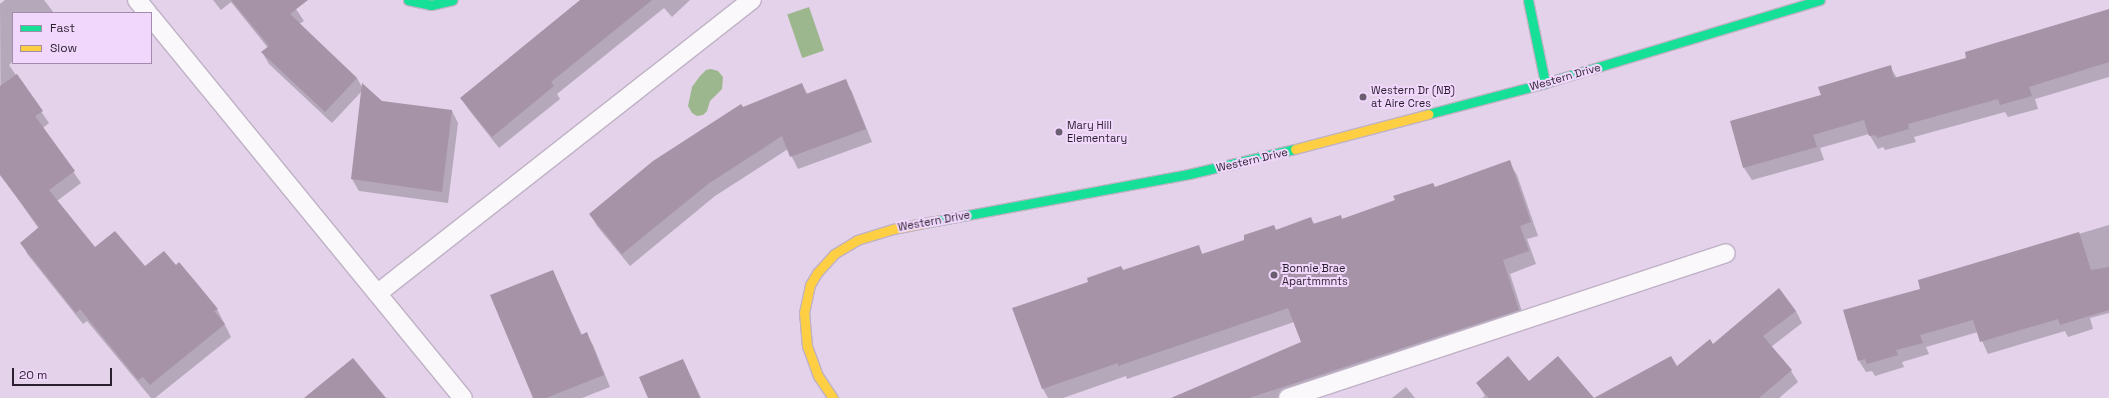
<!DOCTYPE html>
<html>
<head>
<meta charset="utf-8">
<style>
	body { margin:0 }
	#map { position:relative; width:2109px; height:398px; overflow:hidden; background:#e3d2ea; font-family:"Space Grotesk",sans-serif }
	div>[style] { position:absolute }
	[style*='--x'] { left:calc(var(--x)*1px); top:calc(var(--y)*1px); width:calc(var(--w)*1px); rotate:calc(var(--a)*1deg) }
	.water>* { inset:0; background:#9cb78e; transform-origin:0 0 }
	.shadow>* { inset:0; background:#0003 }
	.building>* { inset:0; background:#a693a7 }
	.roads { filter:drop-shadow(1px 0 #bfb2c5) drop-shadow(-1px 0 #bfb2c5) drop-shadow(0 1px #bfb2c5) drop-shadow(0 -1px #bfb2c5) }
	.lane>* { height:18px; margin:-9px; padding:0 9px; transform-origin:9px; border-radius:9px; background:#fbf8fc }
	.fast>* { height:9px; margin:-4.5px; padding:0 4.5px; transform-origin:4.5px; border-radius:4.5px; background:#16e098 }
	.slow>* { height:9px; margin:-4.5px; padding:0 4.5px; transform-origin:4.5px; border-radius:4.5px; background:#ffcf43 }
	.dots>* { width:11px; height:11px; translate:-50% -50%; box-sizing:border-box; border:2px solid #f1d7fc; border-radius:50% }
	span { translate:-50% -50%; white-space:nowrap; text-align:center; line-height:1.15; -webkit-text-stroke:4px #f1d7fc; paint-order:stroke }
	.street-label { font-size:11px; color:#2a1f2f }
	.poi-label { font-size:11px; color:#2a1f2f }
	.left { translate:0 -50%; text-align:left }
	.legend { position:absolute; left:12px; top:12px; width:140px; height:52px; box-sizing:border-box; background:#f1d7fc; border:1px solid #a18daa; margin:0; padding:5px 7px; list-style:none; font-size:12px; color:#2a1f2f }
	.legend li { display:flex; align-items:center; gap:8px; height:20px }
	.legend b { width:20px; border:1px solid #a18daa }
	.scale { position:absolute; left:12px; top:368px; width:100px; height:18px; box-sizing:border-box; border:2px solid #2a1f2f; border-top:0; padding-left:5px; font-size:12px; line-height:14px; white-space:nowrap; color:#2a1f2f; -webkit-text-stroke:3px #f1d7fc; paint-order:stroke }
</style>
</head>
<body>
<div id="map">
	<div class="water">
		<i style="left:809px;top:7px;width:46px;height:23px;rotate:71deg"></i>
		<i style="clip-path:polygon(711px 69px,718px 71px,723px 77px,722px 89px,710px 101px,707px 111px,703px 115px,697px 116px,692px 113px,688px 106px,692px 87px,700px 76px,706px 70px)"></i>
	</div>
	<div class="shadow">
		<i style="clip-path:polygon(5px 0,44px 0,54px 13px,13px 13px,13px 61px,9px 65px,49px 123px,43px 128px,81px 183px,57px 201px,95px 248px,145px 268px,176px 266px,217px 309px,231px 337px,155px 398px,151px 398px,87px 321px,83px 324px,28px 255px,21px 243px,39px 229px,1px 175px,0 4px)"></i>
		<i style="clip-path:polygon(213px 0,290px 0,304px 21px,299px 24px,357px 78px,363px 89px,381px 102px,452px 111px,458px 123px,448px 203px,359px 191px,352px 179px,362px 91px,332px 123px,269px 64px,262px 52px,268px 48px,231px 2px,221px 10px)"></i>
		<i style="clip-path:polygon(581px 0,690px 0,672px 17px,664px 8px,557px 94px,560px 99px,499px 148px,469px 110px,462px 99px)"></i>
		<i style="clip-path:polygon(2109px 10px,2109px 77px,2035px 99px,2038px 109px,2008px 117px,2005px 112px,1914px 137px,1916px 142px,1885px 150px,1883px 147px,1878px 149px,1869px 134px,1820px 148px,1824px 160px,1752px 180px,1744px 168px,1822px 96px,1890px 67px,1897px 78px,1968px 58px)"></i>
		<i style="clip-path:polygon(845px 80px,852px 92px,872px 142px,798px 169px,788px 149px,715px 196px,630px 266px,597px 226px,590px 214px,802px 84px,808px 95px)"></i>
		<i style="clip-path:polygon(1509px 162px,1517px 175px,1538px 236px,1527px 239px,1536px 264px,1510px 274px,1526px 324px,1297px 398px,1174px 398px,1302px 343px,1294px 322px,1127px 379px,1126px 376px,1063px 398px,1048px 398px,1043px 389px,1013px 309px,1198px 246px,1203px 255px,1311px 218px,1315px 225px,1340px 216px,1342px 219px)"></i>
		<i style="clip-path:polygon(2109px 225px,2109px 313px,2090px 318px,2093px 329px,2068px 337px,2065px 331px,1988px 354px,1978px 332px,1926px 347px,1929px 354px,1902px 362px,1904px 367px,1875px 376px,1872px 371px,1866px 372px,1859px 361px,1921px 289px,1919px 281px)"></i>
		<i style="clip-path:polygon(553px 271px,582px 335px,586px 334px,593px 345px,610px 387px,582px 398px,534px 398px)"></i>
		<i style="clip-path:polygon(1796px 311px,1802px 323px,1771px 347px,1791px 371px,1798px 382px,1779px 398px,1595px 398px,1677px 368px,1713px 345px)"></i>
		<i style="clip-path:polygon(683px 360px,701px 398px,649px 398px)"></i>
		<i style="clip-path:polygon(1529px 382px,1593px 398px,1482px 398px,1485px 396px,1477px 383px)"></i>
		<i style="clip-path:polygon(1406px 387px,1415px 398px,1392px 398px)"></i>
	</div>
	<div class="building">
		<i style="clip-path:polygon(231px 0,308px 0,290px 14px,357px 78px,325px 112px,261px 52px,269px 46px)"></i>
		<i style="clip-path:polygon(580px 0,652px 0,551px 82px,554px 86px,492px 137px,460px 98px)"></i>
		<i style="clip-path:polygon(2109px 9px,2109px 62px,2029px 87px,2032px 96px,2000px 105px,1998px 99px,1908px 124px,1909px 129px,1877px 138px,1876px 135px,1869px 136px,1864px 120px,1813px 135px,1817px 147px,1743px 168px,1730px 121px,1821px 95px,1818px 87px,1891px 65px,1894px 78px,1966px 58px,1965px 52px)"></i>
		<i style="clip-path:polygon(17px 74px,43px 111px,35px 116px,75px 171px,49px 190px,95px 247px,115px 231px,145px 266px,164px 251px,176px 265px,179px 262px,200px 287px,218px 309px,214px 311px,225px 324px,150px 385px,143px 377px,138px 380px,80px 309px,76px 313px,20px 243px,39px 227px,0 175px,0 86px)"></i>
		<i style="clip-path:polygon(846px 79px,866px 129px,790px 157px,782px 136px,708px 184px,622px 254px,589px 214px,653px 161px,741px 104px,743px 107px,802px 83px,806px 94px)"></i>
		<i style="clip-path:polygon(362px 83px,382px 101px,452px 110px,442px 192px,351px 179px)"></i>
		<i style="clip-path:polygon(1510px 160px,1531px 222px,1520px 226px,1529px 251px,1503px 260px,1519px 310px,1249px 398px,1171px 398px,1301px 342px,1288px 308px,1118px 366px,1118px 363px,1042px 389px,1012px 308px,1088px 282px,1087px 278px,1121px 266px,1123px 270px,1199px 245px,1202px 254px,1244px 240px,1244px 235px,1274px 225px,1276px 230px,1311px 217px,1313px 224px,1341px 215px,1342px 219px,1395px 200px,1393px 196px,1433px 183px,1435px 187px)"></i>
		<i style="clip-path:polygon(2079px 232px,2091px 270px,2109px 267px,2109px 310px,2060px 325px,2058px 319px,1980px 342px,1973px 320px,1920px 335px,1923px 343px,1896px 350px,1898px 355px,1867px 364px,1865px 359px,1858px 361px,1843px 310px,1920px 289px,1918px 280px)"></i>
		<i style="clip-path:polygon(553px 270px,581px 335px,587px 332px,604px 375px,546px 398px,533px 398px,490px 295px)"></i>
		<i style="clip-path:polygon(1779px 288px,1796px 311px,1763px 336px,1792px 370px,1759px 398px,1489px 398px,1476px 383px,1508px 356px,1529px 381px,1558px 356px,1594px 398px,1671px 356px,1677px 366px,1710px 339px,1713px 344px)"></i>
		<i style="clip-path:polygon(353px 358px,386px 398px,304px 398px)"></i>
		<i style="clip-path:polygon(683px 359px,700px 398px,648px 398px,639px 377px)"></i>
	</div>
	<div class="roads">
		<div class="lane">
			<i style="--x:137;--y:0;--w:17;--a:50"></i>
			<i style="--x:151;--y:17;--w:492;--a:50.7"></i>
			<i style="--x:378;--y:293;--w:475;--a:-38.1"></i>
			<i style="--x:1288;--y:398;--w:461;--a:-18.3"></i>
		</div>
		<div class="fast">
			<i style="--x:408;--y:0;--w:24;--a:12"></i>
			<i style="--x:431;--y:5;--w:22;--a:-13"></i>
			<i style="--x:1528;--y:0;--w:85;--a:78.4"></i>
			<i style="--x:1428;--y:114;--w:121;--a:-14.8"></i>
			<i style="--x:1545;--y:83;--w:287;--a:-16.8"></i>
			<i style="--x:930;--y:222;--w:263;--a:-10.5"></i>
			<i style="--x:1189;--y:174;--w:109;--a:-13.3"></i>
		</div>
		<div class="slow">
			<i style="--x:1295;--y:149;--w:138;--a:-14.7"></i>
			<i style="--x:833;--y:398;--w:27;--a:-124"></i>
			<i style="--x:818;--y:376;--w:32;--a:-110"></i>
			<i style="--x:807;--y:346;--w:33;--a:-95"></i>
			<i style="--x:804;--y:313;--w:29;--a:-78"></i>
			<i style="--x:810;--y:285;--w:14;--a:-60"></i>
			<i style="--x:817;--y:273;--w:25;--a:-48"></i>
			<i style="--x:834;--y:254;--w:27;--a:-31"></i>
			<i style="--x:857;--y:240;--w:38;--a:-17"></i>
			<i style="--x:893;--y:229;--w:38;--a:-11"></i>
		</div>
	</div>
	<div class="dots">
		<i style="left:1363px;top:97px;background:#6b5e70"></i>
		<i style="left:1059px;top:132px;background:#6b5e70"></i>
		<i style="left:1274px;top:275px;background:#6b5e70"></i>
	</div>
	<div class="street-label">
		<span style="left:1565px;top:77px;rotate:-16deg">Western Drive</span>
		<span style="left:1252px;top:160px;rotate:-13deg">Western Drive</span>
		<span style="left:934px;top:221px;rotate:-10deg">Western Drive</span>
	</div>
	<div class="poi-label">
		<span class="left" style="left:1371px;top:97px">Western Dr (NB)<br>at Aire Cres</span>
		<span class="left" style="left:1067px;top:132px">Mary Hill<br>Elementary</span>
		<span class="left" style="left:1282px;top:275px">Bonnie Brae<br>Apartmmnts</span>
	</div>
	<ul class="legend">
	<li><b style="height:5px;background:#16e098"></b>Fast</li>
	<li><b style="height:5px;background:#ffcf43"></b>Slow</li>
	</ul>
	<div class="scale">20 m</div>
</div>
</body>
</html>
